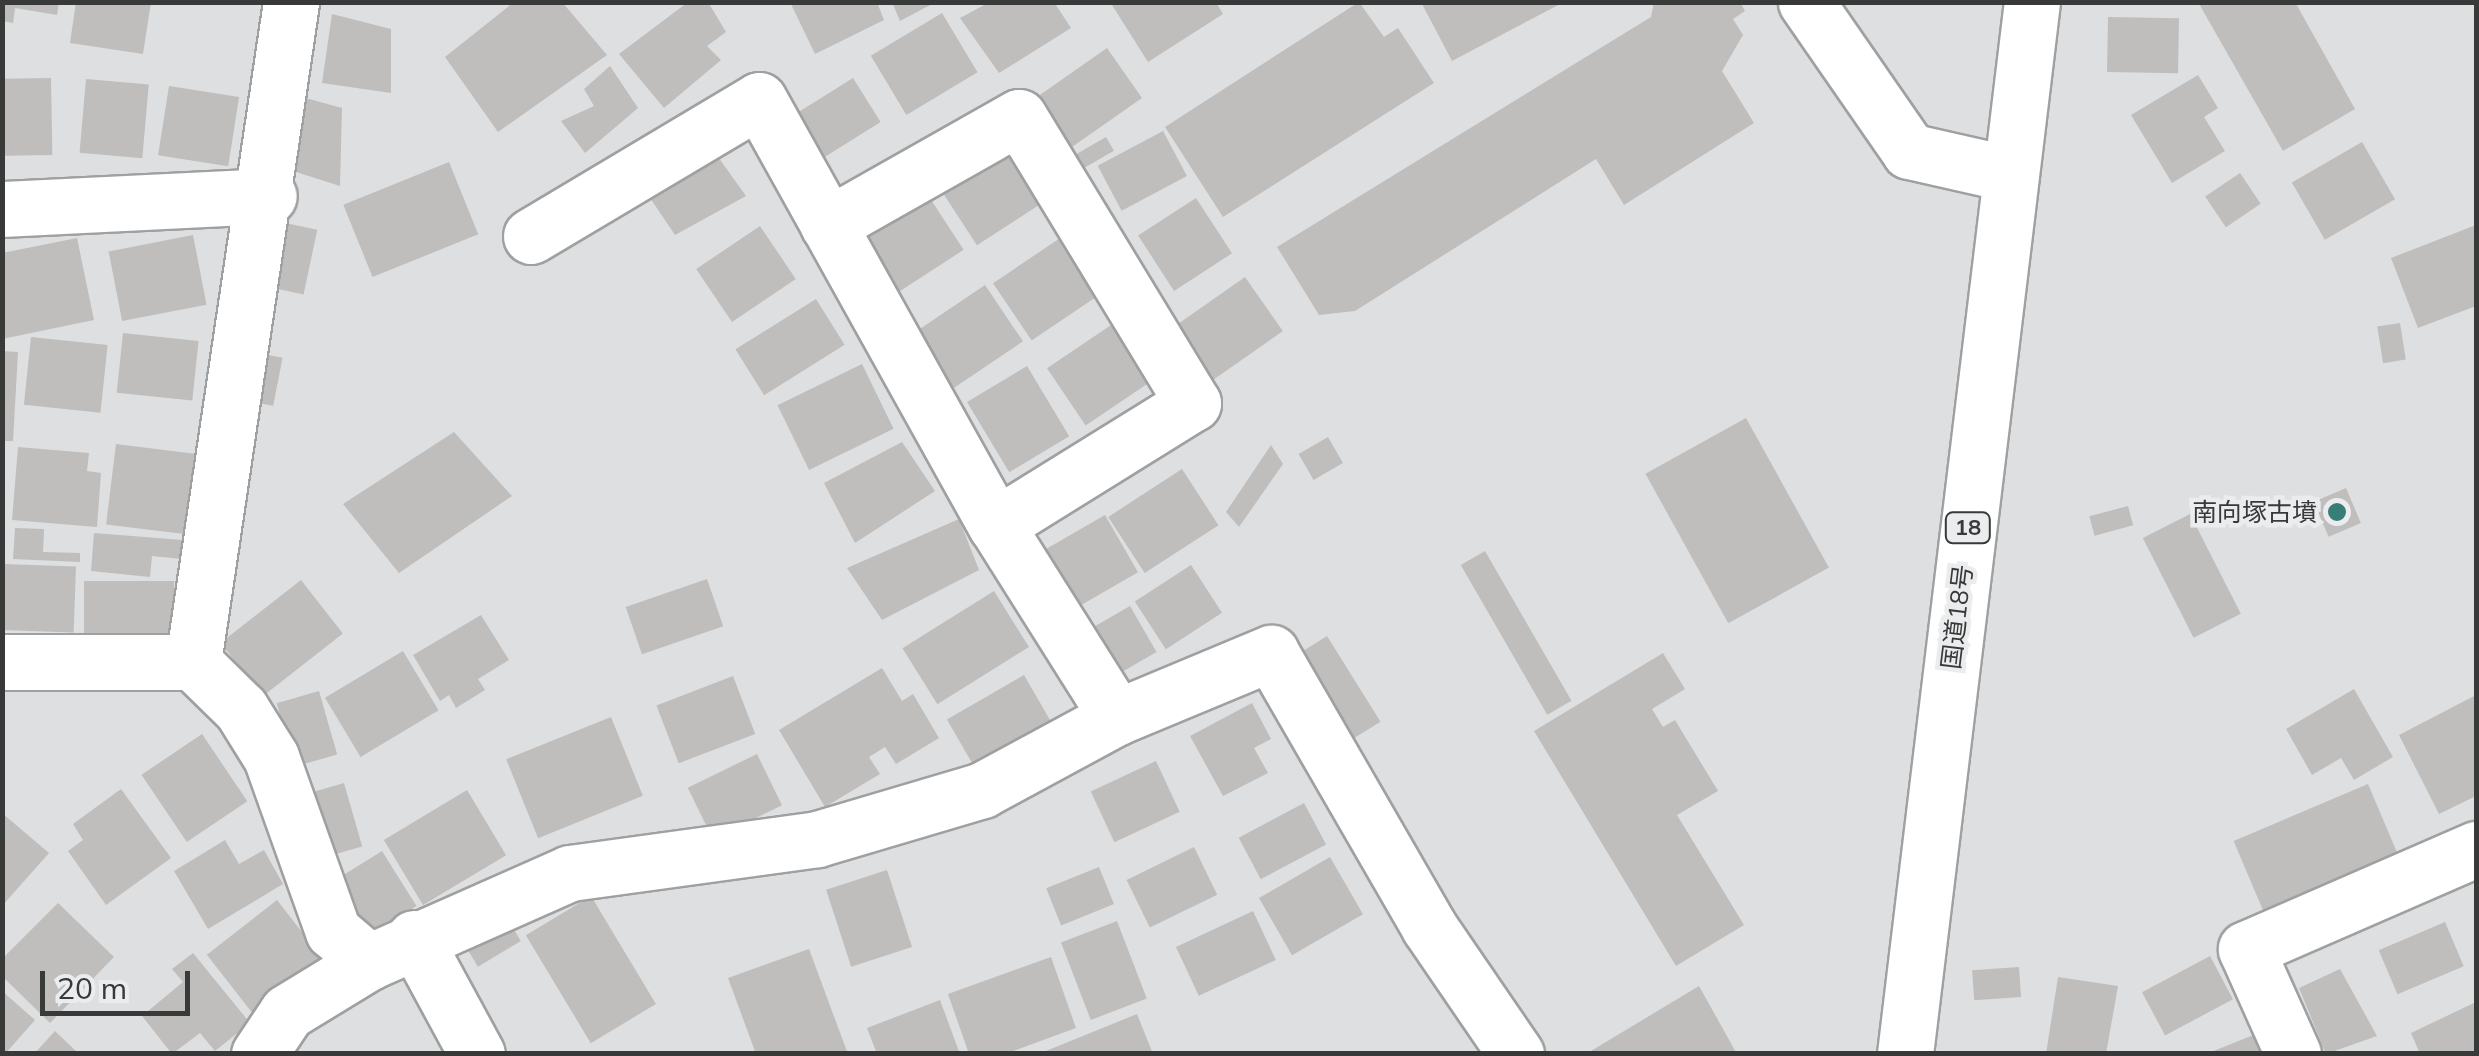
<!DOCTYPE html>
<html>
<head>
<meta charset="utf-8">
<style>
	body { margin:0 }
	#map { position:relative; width:2479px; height:1056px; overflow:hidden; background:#dedfe0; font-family:Mulish,"Noto Sans JP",sans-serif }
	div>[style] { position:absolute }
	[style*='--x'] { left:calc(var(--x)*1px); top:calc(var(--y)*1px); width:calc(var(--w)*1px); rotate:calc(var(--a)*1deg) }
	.building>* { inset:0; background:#bfbebd; transform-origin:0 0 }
	.roads { filter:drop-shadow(2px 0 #9fa0a1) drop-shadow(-2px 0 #9fa0a1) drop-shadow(0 2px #9fa0a1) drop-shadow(0 -2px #9fa0a1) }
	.minor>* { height:55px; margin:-27.5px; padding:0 27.5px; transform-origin:27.5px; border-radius:27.5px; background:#fff }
	.trunk>* { height:55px; margin:-27.5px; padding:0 27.5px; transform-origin:27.5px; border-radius:27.5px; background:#fff }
	.dots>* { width:28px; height:28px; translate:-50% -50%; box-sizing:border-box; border:5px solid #ebeced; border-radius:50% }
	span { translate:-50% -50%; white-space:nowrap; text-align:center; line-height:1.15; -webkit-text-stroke:9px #ebeced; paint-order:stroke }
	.shield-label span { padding:2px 8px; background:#ebeced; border:2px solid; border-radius:8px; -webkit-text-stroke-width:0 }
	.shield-label { font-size:22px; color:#383939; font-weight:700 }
	.poi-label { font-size:25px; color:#383939 }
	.right { translate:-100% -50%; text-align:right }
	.street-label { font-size:25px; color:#383939 }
	.frame { position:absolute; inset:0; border:5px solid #383939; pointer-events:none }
	.scale { position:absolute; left:40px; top:971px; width:150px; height:45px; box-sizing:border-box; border:5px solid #383939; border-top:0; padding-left:12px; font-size:30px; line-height:35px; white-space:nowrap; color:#383939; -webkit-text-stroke:8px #ebeced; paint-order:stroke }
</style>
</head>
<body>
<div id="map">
	<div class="building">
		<i style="clip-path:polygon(2px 2px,59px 2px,57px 15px,15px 8px,13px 23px,2px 21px)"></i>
		<i style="clip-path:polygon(76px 2px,151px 2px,143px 54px,70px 43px)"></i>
		<i style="clip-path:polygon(514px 2px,562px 2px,607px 55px,498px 132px,445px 57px)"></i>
		<i style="clip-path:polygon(688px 2px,708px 2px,726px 32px,707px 46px,721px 60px,664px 108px,619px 54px)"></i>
		<i style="clip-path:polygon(790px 2px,877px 2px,884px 20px,815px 54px)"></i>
		<i style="clip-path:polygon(892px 2px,936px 2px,900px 21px)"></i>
		<i style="clip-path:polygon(990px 2px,1054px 2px,1071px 28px,999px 73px,960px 18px)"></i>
		<i style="clip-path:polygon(1216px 2px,1223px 14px,1148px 62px,1112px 5px)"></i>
		<i style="clip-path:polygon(1359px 2px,1384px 37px,1398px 28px,1434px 83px,1223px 217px,1165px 127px)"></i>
		<i style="clip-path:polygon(1421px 2px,1564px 2px,1452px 61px)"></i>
		<i style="clip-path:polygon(1654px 2px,1740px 2px,1745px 11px,1733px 19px,1743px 35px,1722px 71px,1754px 123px,1624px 205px,1596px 159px,1355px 311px,1319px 315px,1277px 247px,1651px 17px)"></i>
		<i style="clip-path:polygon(2198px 2px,2295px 2px,2355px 109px,2283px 151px)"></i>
		<i style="left:942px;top:13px;width:69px;height:83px;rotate:59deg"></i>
		<i style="clip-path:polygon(332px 14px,391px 29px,391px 93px,322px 83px)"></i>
		<i style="left:2108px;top:17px;width:71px;height:55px;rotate:1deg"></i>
		<i style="left:1107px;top:48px;width:61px;height:85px;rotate:55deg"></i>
		<i style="clip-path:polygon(610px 66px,638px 108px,585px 153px,561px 121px,594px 106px,584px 89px)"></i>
		<i style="clip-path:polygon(2198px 75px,2218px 108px,2204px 117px,2225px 151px,2172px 183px,2131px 115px)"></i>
		<i style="left:51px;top:78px;width:77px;height:49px;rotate:89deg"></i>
		<i style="left:853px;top:78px;width:52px;height:73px;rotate:58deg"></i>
		<i style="left:86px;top:79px;width:63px;height:74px;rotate:5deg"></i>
		<i style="left:169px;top:86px;width:71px;height:70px;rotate:9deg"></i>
		<i style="clip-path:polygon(302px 97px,342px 108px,340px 186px,293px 171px)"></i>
		<i style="left:1163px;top:131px;width:51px;height:74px;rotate:62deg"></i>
		<i style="left:1106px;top:137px;width:16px;height:38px;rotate:60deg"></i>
		<i style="left:1014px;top:139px;width:69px;height:89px;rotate:57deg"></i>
		<i style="left:2362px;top:142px;width:66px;height:81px;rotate:60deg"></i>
		<i style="clip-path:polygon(711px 147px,746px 196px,675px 235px,642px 186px)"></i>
		<i style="left:449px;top:162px;width:78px;height:114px;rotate:68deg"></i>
		<i style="left:2240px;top:173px;width:37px;height:42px;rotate:56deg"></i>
		<i style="left:926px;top:192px;width:69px;height:89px;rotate:57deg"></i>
		<i style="left:1196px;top:198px;width:66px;height:69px;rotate:57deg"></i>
		<i style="left:285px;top:223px;width:33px;height:66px;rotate:12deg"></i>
		<i style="clip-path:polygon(2476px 225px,2476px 306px,2418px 328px,2391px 258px)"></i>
		<i style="left:760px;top:226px;width:64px;height:77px;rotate:56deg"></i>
		<i style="left:1066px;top:234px;width:69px;height:88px;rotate:56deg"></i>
		<i style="left:193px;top:235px;width:71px;height:86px;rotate:79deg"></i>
		<i style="clip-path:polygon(77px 238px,94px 320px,2px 339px,2px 253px)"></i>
		<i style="left:1245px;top:277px;width:66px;height:91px;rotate:55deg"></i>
		<i style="left:985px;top:285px;width:68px;height:88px;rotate:56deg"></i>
		<i style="left:816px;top:299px;width:54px;height:95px;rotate:58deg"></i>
		<i style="left:1120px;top:319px;width:69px;height:88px;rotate:56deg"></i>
		<i style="left:2400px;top:323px;width:37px;height:23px;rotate:81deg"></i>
		<i style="left:123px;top:333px;width:76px;height:60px;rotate:6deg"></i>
		<i style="left:31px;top:337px;width:77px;height:68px;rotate:6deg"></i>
		<i style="clip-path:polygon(2px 351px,18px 352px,13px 441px,2px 441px)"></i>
		<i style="left:258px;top:353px;width:25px;height:49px;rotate:11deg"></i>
		<i style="left:862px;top:364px;width:72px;height:94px;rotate:64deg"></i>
		<i style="left:1027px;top:366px;width:82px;height:70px;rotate:59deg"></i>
		<i style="left:1746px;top:418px;width:171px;height:115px;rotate:61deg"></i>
		<i style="clip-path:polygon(454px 432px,512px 496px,399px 573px,343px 504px)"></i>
		<i style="left:1328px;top:437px;width:30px;height:34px;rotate:60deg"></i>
		<i style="clip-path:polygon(902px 442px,935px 491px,855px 543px,824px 483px)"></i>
		<i style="left:116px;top:444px;width:79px;height:81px;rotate:7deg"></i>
		<i style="clip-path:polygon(1271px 445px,1283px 464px,1239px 527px,1226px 512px)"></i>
		<i style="clip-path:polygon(18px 447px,89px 453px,87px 471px,101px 473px,97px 527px,12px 520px)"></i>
		<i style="left:1182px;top:469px;width:67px;height:88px;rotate:57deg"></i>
		<i style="left:2346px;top:488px;width:38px;height:35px;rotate:67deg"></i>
		<i style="left:2128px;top:506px;width:20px;height:40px;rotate:75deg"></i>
		<i style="left:2190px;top:514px;width:112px;height:53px;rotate:63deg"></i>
		<i style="left:1105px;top:515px;width:66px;height:84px;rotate:60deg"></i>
		<i style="clip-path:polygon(959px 519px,979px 570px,882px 620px,847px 568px)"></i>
		<i style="clip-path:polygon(15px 528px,44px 529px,43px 552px,80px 553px,80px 562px,13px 559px)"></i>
		<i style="clip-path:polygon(94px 533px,183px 540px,182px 559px,152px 556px,150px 577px,91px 571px)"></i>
		<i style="left:1485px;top:551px;width:173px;height:28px;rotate:60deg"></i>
		<i style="left:3px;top:564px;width:73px;height:66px;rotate:2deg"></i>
		<i style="left:1191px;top:565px;width:57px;height:67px;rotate:57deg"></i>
		<i style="left:707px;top:579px;width:50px;height:86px;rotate:71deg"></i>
		<i style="left:301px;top:580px;width:68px;height:102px;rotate:52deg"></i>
		<i style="left:174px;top:581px;width:63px;height:90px;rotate:90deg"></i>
		<i style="left:994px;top:591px;width:66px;height:108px;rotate:58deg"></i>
		<i style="left:1130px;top:606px;width:53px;height:62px;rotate:60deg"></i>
		<i style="clip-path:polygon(481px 615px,509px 660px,478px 679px,485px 690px,456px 708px,449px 695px,440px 701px,413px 655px)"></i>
		<i style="left:1327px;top:636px;width:101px;height:40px;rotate:58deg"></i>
		<i style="left:403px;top:651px;width:69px;height:91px;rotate:59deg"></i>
		<i style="clip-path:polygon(1663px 653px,1685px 689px,1652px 709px,1663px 727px,1675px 720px,1718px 791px,1677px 815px,1744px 925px,1676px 966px,1534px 731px)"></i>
		<i style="clip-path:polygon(882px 668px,902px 701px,913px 694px,939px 738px,896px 764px,885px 747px,869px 757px,880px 774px,825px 807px,779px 730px)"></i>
		<i style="left:1024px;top:675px;width:64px;height:89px;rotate:60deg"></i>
		<i style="left:733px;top:676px;width:62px;height:82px;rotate:69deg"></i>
		<i style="clip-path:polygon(2354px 689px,2393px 757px,2354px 780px,2341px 758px,2312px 775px,2286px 729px)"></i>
		<i style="left:319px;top:691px;width:66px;height:44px;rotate:74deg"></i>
		<i style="clip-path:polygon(2476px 695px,2476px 796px,2439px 814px,2399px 735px)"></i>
		<i style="clip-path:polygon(1252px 703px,1271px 739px,1254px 748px,1268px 773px,1223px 796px,1190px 736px)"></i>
		<i style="left:611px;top:717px;width:85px;height:113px;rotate:68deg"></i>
		<i style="left:202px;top:734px;width:81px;height:73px;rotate:56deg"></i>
		<i style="left:757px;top:754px;width:57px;height:77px;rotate:64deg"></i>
		<i style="left:1156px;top:761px;width:56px;height:72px;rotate:65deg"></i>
		<i style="left:344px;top:783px;width:66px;height:44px;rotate:74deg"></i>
		<i style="left:2368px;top:784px;width:82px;height:146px;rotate:67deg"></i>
		<i style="clip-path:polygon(121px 789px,171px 858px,106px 905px,68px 851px,83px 840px,73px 824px)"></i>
		<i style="left:467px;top:790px;width:76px;height:97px;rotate:59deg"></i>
		<i style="left:1304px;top:803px;width:47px;height:74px;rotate:62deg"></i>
		<i style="clip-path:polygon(2px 813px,49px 853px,2px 906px)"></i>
		<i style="clip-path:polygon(225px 840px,239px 864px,264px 850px,283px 884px,208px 929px,174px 871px)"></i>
		<i style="left:1194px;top:847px;width:53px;height:75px;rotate:64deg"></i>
		<i style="left:382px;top:851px;width:65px;height:62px;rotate:58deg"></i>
		<i style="left:1330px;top:857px;width:66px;height:82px;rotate:60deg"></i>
		<i style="left:1099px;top:867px;width:40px;height:57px;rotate:68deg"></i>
		<i style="left:887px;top:870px;width:81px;height:64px;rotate:72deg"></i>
		<i style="left:591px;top:896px;width:126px;height:76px;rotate:59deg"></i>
		<i style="left:277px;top:900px;width:76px;height:89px;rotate:52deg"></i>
		<i style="clip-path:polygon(58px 903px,114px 957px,50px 1023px,2px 976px,2px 959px)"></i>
		<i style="left:1253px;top:911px;width:54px;height:85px;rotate:65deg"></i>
		<i style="left:1117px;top:921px;width:83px;height:60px;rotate:69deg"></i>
		<i style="left:2445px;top:922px;width:48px;height:72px;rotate:67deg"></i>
		<i style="left:510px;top:923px;width:21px;height:50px;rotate:59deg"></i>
		<i style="clip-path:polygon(809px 949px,848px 1054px,756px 1054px,728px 978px)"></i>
		<i style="clip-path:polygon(193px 953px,250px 1023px,215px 1051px,200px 1033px,172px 1054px,142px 1016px,183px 982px,172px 969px)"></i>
		<i style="left:2210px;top:956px;width:49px;height:77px;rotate:62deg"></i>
		<i style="clip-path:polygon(1051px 957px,1076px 1028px,1005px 1054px,969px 1054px,948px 994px)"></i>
		<i style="left:2019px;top:967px;width:30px;height:47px;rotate:86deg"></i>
		<i style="clip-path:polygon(2340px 969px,2377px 1036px,2326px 1054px,2299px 988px)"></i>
		<i style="clip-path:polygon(2058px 977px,2118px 986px,2106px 1054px,2046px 1054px)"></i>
		<i style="clip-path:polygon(1699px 986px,1737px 1054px,1586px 1054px)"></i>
		<i style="clip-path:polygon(2px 991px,35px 1020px,5px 1054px,2px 1054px)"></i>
		<i style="clip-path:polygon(940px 1000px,960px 1054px,877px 1054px,867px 1028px)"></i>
		<i style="clip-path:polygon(2476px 1002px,2476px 1054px,2420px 1054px,2411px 1033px)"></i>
		<i style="clip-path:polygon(1137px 1014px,1153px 1054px,1041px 1054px,1041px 1053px)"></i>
		<i style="clip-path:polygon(55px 1031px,79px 1054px,34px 1054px)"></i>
		<i style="clip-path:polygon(2261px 1032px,2269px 1054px,2206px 1054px)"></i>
	</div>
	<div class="roads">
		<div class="minor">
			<i style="--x:1806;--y:2;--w:181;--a:55.3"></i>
			<i style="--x:1909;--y:151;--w:104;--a:12.8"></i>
			<i style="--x:2;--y:209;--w:267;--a:-2.8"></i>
			<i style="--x:828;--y:225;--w:219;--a:-29.5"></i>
			<i style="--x:1019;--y:117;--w:335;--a:58.7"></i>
			<i style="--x:1193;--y:403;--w:232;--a:148.2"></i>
			<i style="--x:531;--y:236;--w:265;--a:-30.8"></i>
			<i style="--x:759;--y:100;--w:487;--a:60.9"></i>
			<i style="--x:996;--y:525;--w:227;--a:57.8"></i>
			<i style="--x:2;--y:662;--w:191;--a:0"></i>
			<i style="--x:193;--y:662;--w:67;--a:44.4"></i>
			<i style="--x:241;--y:709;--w:57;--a:58"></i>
			<i style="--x:271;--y:757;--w:185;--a:70.4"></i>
			<i style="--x:333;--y:931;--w:48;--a:40.7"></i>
			<i style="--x:193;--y:662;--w:667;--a:-81.55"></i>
			<i style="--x:414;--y:938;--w:132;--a:61.5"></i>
			<i style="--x:259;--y:1054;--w:50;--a:-56.3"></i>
			<i style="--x:287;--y:1012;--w:96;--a:-31.4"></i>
			<i style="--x:369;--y:962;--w:220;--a:-23.9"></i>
			<i style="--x:570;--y:873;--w:249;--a:-7.8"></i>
			<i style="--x:817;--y:839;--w:172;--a:-16.5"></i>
			<i style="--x:982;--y:790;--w:153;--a:-28.4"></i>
			<i style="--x:1117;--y:717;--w:167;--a:-22.6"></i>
			<i style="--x:1271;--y:653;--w:316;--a:60"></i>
			<i style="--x:1429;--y:927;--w:154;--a:55.6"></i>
			<i style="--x:2293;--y:1054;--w:115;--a:-114.1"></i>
			<i style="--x:2246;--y:949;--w:251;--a:-23.5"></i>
		</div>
		<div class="trunk">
			<i style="--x:1905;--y:1054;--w:1060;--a:-83.12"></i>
		</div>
	</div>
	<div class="dots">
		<i style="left:2337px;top:512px;background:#377e76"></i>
	</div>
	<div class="shield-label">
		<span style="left:1968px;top:528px">18</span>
	</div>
	<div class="poi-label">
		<span class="right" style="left:2317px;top:512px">南向塚古墳</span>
	</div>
	<div class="street-label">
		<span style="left:1957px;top:617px;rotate:-83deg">国道18号</span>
	</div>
	<div class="frame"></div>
	<div class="scale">20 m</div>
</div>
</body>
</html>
